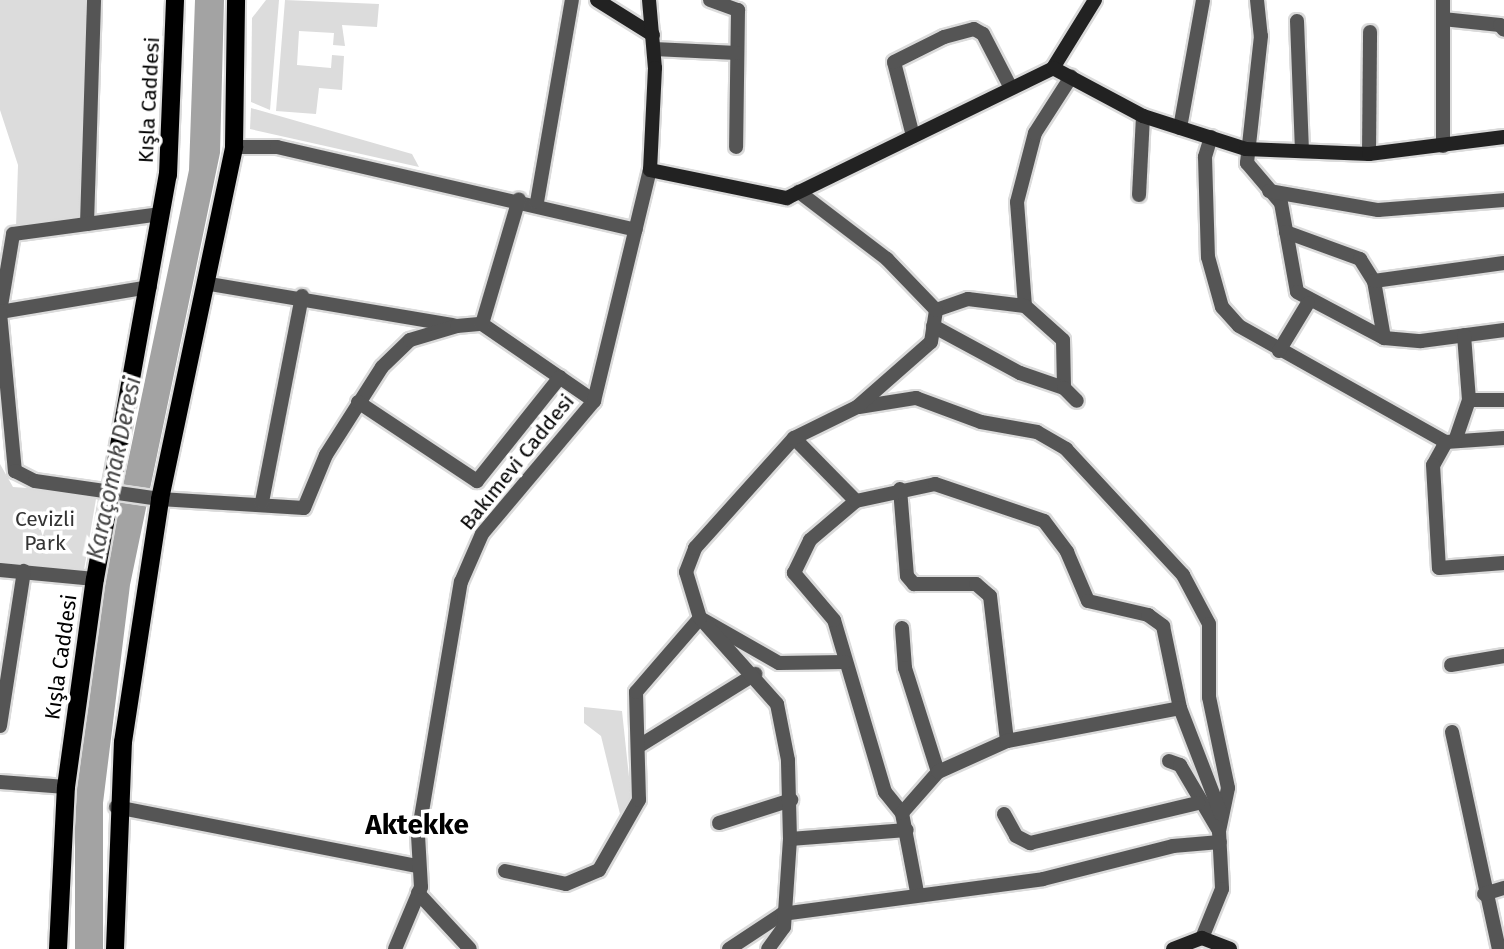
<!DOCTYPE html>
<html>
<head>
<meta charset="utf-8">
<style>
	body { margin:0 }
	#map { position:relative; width:1504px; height:949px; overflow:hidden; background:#fff; font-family:"Fira Sans",sans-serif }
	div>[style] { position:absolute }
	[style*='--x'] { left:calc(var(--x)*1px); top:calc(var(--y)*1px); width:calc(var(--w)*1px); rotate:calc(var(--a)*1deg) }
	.green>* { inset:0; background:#dcdcdc }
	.water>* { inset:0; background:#a3a3a3 }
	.roads { filter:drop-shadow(2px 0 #dbdbdb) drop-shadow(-2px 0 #dbdbdb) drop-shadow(0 2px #dbdbdb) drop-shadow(0 -2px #dbdbdb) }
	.street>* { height:14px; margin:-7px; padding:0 7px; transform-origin:7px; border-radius:7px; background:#555 }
	.secondary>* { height:14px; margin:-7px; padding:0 7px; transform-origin:7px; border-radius:7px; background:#222 }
	.primary>* { height:18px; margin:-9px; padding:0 9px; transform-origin:9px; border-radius:9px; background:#000 }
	span { translate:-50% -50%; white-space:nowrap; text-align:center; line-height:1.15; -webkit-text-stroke:7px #fff; paint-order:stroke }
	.street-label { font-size:21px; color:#000 }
	.park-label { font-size:21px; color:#333 }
	.water-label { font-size:23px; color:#444; font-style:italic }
	.district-label { font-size:28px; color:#000; font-weight:700 }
</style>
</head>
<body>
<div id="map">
	<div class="green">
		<i style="clip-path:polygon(0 0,87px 0,86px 219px,16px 227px,18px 165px,0 110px)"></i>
		<i style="clip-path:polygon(266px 0,279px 0,270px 110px,251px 102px,252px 18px)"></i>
		<i style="clip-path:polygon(285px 0,379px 4px,377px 27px,342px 25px,345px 46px,333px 45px,334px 33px,299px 31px,297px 65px,331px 68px,332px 55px,344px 56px,342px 90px,319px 88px,316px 114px,276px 111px)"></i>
		<i style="clip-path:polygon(251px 108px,412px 154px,419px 167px,250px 129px)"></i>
		<i style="clip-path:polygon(0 464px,13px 487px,97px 493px,83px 576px,0 569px)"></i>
		<i style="clip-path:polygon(584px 707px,622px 711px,632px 805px,620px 814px,601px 736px,584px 723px)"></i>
	</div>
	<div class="water">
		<i style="clip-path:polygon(195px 0,224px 0,220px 153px,130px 585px,103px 803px,103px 949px,75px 949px,75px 801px,98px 605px,189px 170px)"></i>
	</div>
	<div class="roads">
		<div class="street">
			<i style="--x:710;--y:0;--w:30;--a:20"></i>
			<i style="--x:738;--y:10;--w:137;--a:90.8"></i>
			<i style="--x:1257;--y:0;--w:36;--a:84"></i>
			<i style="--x:1261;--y:36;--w:128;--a:96.3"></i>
			<i style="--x:1247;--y:163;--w:52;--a:49.6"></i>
			<i style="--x:1281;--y:203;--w:90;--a:79.8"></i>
			<i style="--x:1297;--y:292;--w:98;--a:27.9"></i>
			<i style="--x:1384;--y:338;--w:37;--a:5"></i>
			<i style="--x:1421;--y:341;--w:84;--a:-7.5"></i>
			<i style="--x:1443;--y:19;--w:57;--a:6"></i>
			<i style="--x:1500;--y:25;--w:6;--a:51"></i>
			<i style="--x:1297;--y:21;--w:130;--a:87.8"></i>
			<i style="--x:654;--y:49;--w:83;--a:2.8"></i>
			<i style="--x:1180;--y:128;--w:130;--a:-79.8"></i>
			<i style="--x:913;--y:136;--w:76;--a:-104.4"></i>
			<i style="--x:894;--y:62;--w:56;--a:-26.6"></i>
			<i style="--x:944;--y:37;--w:31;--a:-15"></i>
			<i style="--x:974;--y:29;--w:10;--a:29"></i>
			<i style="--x:983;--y:34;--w:61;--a:62.6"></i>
			<i style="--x:1211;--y:137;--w:21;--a:107"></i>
			<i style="--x:1205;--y:157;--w:100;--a:88.3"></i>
			<i style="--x:1208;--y:257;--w:52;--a:74.4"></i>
			<i style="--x:1222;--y:307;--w:25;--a:48"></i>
			<i style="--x:1239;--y:326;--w:237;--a:29.3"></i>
			<i style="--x:1446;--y:442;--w:58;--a:-3.9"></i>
			<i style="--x:1443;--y:146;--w:146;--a:-90"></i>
			<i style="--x:234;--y:147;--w:43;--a:0"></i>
			<i style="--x:277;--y:147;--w:368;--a:13"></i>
			<i style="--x:1369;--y:154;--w:122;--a:-89.5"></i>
			<i style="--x:1269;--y:191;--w:111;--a:9.9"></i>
			<i style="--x:1378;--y:210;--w:126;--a:-4.5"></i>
			<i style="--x:1139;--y:195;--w:79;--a:-87.1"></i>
			<i style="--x:537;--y:202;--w:205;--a:-80.2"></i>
			<i style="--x:87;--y:224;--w:224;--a:-88.2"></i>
			<i style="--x:1286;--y:232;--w:79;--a:20"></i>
			<i style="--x:1360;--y:259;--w:26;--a:58"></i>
			<i style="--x:1374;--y:281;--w:58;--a:80"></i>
			<i style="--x:1374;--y:281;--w:131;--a:-7.9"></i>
			<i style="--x:210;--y:284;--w:246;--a:9.6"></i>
			<i style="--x:1025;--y:306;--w:104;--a:-94.4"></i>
			<i style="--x:1017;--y:202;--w:71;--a:-75.4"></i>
			<i style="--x:1035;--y:133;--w:67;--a:-57.3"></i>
			<i style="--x:1025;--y:306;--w:51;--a:41.8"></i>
			<i style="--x:1063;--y:340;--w:48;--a:88.8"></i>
			<i style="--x:936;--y:310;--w:34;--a:-19"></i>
			<i style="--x:968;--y:299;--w:57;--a:7"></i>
			<i style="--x:0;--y:312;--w:79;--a:-80.5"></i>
			<i style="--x:13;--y:234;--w:149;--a:-7.7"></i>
			<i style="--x:0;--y:312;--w:152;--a:-9.5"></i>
			<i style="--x:0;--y:313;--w:159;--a:84.6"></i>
			<i style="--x:15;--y:471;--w:22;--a:27"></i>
			<i style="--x:35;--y:481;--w:126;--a:8.2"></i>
			<i style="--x:160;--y:499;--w:144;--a:3.6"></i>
			<i style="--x:304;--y:508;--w:57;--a:-67.5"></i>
			<i style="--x:326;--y:455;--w:104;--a:-57.5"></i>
			<i style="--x:382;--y:367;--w:39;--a:-44"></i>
			<i style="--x:410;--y:340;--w:49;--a:-16.6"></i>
			<i style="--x:457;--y:326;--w:25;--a:-5"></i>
			<i style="--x:482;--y:324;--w:136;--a:34.5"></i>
			<i style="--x:482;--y:324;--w:130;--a:-73.5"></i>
			<i style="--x:933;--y:326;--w:99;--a:28.4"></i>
			<i style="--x:1020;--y:373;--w:46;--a:18.8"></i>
			<i style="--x:1064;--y:388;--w:18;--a:45"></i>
			<i style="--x:1279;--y:351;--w:56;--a:-58.9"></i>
			<i style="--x:1469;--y:400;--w:35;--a:0"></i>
			<i style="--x:358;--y:402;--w:143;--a:33.6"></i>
			<i style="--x:477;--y:481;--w:133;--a:-51.4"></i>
			<i style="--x:859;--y:407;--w:58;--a:-9"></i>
			<i style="--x:916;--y:398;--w:69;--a:20.3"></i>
			<i style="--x:981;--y:422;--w:57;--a:10.1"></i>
			<i style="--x:1037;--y:432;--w:34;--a:30"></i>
			<i style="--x:1066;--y:449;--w:172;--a:47.1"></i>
			<i style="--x:1183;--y:575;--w:55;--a:62"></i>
			<i style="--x:1209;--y:624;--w:73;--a:90"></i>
			<i style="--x:1209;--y:697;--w:93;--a:78.2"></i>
			<i style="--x:1228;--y:788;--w:44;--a:101.8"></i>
			<i style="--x:1219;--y:831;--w:58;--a:87"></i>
			<i style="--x:1222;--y:889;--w:53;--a:112.2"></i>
			<i style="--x:794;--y:438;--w:88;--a:45.5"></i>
			<i style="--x:1455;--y:441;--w:43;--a:-71.1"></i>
			<i style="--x:1469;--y:400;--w:65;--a:-94.4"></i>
			<i style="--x:1446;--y:442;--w:26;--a:119"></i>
			<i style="--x:1433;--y:465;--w:103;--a:86.7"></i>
			<i style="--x:1439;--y:568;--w:65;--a:-4.4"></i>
			<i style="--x:900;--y:489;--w:87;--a:85.4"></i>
			<i style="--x:907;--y:576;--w:11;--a:49"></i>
			<i style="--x:914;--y:584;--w:62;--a:0"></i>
			<i style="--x:976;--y:584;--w:18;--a:41"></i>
			<i style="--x:990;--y:596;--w:146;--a:83.3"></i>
			<i style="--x:262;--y:502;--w:210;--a:-79"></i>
			<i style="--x:0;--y:570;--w:95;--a:5.4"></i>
			<i style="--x:902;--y:628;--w:40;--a:85.7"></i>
			<i style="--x:905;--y:668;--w:109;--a:72.4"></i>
			<i style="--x:1451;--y:665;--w:54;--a:-9.6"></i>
			<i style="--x:0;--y:726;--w:157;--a:-81.2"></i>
			<i style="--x:1452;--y:732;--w:222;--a:77.8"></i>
			<i style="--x:639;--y:746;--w:137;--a:-31.8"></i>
			<i style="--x:1169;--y:761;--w:12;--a:20"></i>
			<i style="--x:1180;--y:765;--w:77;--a:59.4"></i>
			<i style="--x:0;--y:782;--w:66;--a:4.3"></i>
			<i style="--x:116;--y:807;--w:308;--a:11.1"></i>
			<i style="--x:902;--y:813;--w:27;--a:-129"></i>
			<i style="--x:885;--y:792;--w:179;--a:-106.5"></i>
			<i style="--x:834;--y:620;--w:62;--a:-130.4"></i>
			<i style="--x:794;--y:573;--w:37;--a:-64"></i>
			<i style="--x:810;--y:540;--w:60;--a:-40.3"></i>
			<i style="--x:856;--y:501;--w:81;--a:-12.1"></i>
			<i style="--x:935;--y:484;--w:115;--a:18.7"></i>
			<i style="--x:1044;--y:521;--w:39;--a:53"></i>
			<i style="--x:1067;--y:552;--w:53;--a:66.8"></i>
			<i style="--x:1088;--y:601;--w:62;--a:13.1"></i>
			<i style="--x:1148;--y:615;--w:19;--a:36"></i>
			<i style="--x:1163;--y:626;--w:84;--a:78.3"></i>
			<i style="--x:1004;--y:814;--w:25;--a:61"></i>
			<i style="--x:1016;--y:836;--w:16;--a:27"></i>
			<i style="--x:1030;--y:843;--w:173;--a:-13.4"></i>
			<i style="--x:719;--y:823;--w:76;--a:-17.7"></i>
			<i style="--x:790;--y:839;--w:117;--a:-4.4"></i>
			<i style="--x:505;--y:871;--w:62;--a:12"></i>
			<i style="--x:566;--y:884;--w:36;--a:-23"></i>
			<i style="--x:599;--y:870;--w:81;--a:-60.3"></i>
			<i style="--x:639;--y:800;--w:108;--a:-91.6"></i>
			<i style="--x:636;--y:692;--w:98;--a:-49.1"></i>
			<i style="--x:700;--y:618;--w:91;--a:29.7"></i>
			<i style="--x:779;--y:663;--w:66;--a:-0.9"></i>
			<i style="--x:917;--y:892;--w:80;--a:-100.8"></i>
			<i style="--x:902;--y:813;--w:55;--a:-48.7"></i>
			<i style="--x:938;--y:772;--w:76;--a:-24.2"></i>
			<i style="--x:1007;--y:741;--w:176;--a:-10.8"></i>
			<i style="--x:1180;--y:708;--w:114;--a:68.9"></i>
			<i style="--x:418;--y:893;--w:76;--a:47.1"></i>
			<i style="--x:1484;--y:894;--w:21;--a:-17"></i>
			<i style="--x:395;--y:949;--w:67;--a:-67.2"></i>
			<i style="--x:421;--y:887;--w:52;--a:-93.3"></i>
			<i style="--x:418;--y:835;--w:257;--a:-80.4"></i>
			<i style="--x:461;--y:582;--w:52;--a:-66.4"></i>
			<i style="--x:482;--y:534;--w:174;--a:-49.9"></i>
			<i style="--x:594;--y:401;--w:238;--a:-76.4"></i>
			<i style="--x:729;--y:949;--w:64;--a:-33.4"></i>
			<i style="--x:782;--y:914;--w:263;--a:-7.6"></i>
			<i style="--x:1043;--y:879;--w:134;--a:-14.2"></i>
			<i style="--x:1173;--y:846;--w:47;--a:-4.9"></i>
			<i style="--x:768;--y:949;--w:27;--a:-54"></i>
			<i style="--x:784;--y:927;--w:88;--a:-86.1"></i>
			<i style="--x:790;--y:839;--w:79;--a:-91.5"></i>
			<i style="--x:788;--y:760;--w:57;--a:-101.1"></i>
			<i style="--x:777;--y:704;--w:115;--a:-131.8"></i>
			<i style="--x:700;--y:618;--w:48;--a:-106.9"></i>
			<i style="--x:686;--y:572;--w:26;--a:-69"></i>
			<i style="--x:695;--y:548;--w:148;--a:-48"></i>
			<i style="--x:794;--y:438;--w:70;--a:-26.2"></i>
			<i style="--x:857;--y:407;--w:98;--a:-41.3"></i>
			<i style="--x:931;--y:342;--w:32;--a:-81"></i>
			<i style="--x:936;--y:310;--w:71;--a:-133.9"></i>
			<i style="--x:887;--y:259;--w:111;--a:-142.7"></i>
		</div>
		<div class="secondary">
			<i style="--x:597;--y:0;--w:66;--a:32"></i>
			<i style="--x:649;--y:0;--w:68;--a:85"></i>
			<i style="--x:655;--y:68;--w:102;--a:92.8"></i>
			<i style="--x:650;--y:170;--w:140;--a:11.6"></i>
			<i style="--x:787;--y:198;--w:296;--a:-26"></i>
			<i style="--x:1053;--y:68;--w:80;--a:-58.3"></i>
			<i style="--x:1053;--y:68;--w:102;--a:28.1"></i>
			<i style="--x:1143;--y:116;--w:108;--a:17.8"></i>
			<i style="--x:1246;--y:149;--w:123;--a:2.3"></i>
			<i style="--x:1369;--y:154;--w:136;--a:-7.2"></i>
			<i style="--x:1173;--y:949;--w:31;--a:-21"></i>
			<i style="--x:1202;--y:938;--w:30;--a:21"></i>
		</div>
		<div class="primary">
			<i style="--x:58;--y:949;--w:162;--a:-87.2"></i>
			<i style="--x:66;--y:787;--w:210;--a:-82.1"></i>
			<i style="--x:95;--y:579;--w:411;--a:-79.8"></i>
			<i style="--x:168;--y:175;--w:175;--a:-87.7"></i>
			<i style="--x:115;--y:949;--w:207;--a:-87.8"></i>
			<i style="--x:123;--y:742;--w:246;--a:-81.3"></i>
			<i style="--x:160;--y:499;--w:360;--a:-78.1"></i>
			<i style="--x:234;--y:147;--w:147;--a:-89.2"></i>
		</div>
	</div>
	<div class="street-label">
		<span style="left:149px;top:100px;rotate:-87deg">Kışla Caddesi</span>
		<span style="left:517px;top:462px;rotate:-51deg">Bakımevi Caddesi</span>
		<span style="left:61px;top:657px;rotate:-82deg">Kışla Caddesi</span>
	</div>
	<div class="park-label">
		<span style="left:45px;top:531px">Cevizli<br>Park</span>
	</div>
	<div class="water-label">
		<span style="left:114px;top:468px;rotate:-78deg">Karaçomak Deresi</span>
	</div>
	<div class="district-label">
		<span style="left:417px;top:825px">Aktekke</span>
	</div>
</div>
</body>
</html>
